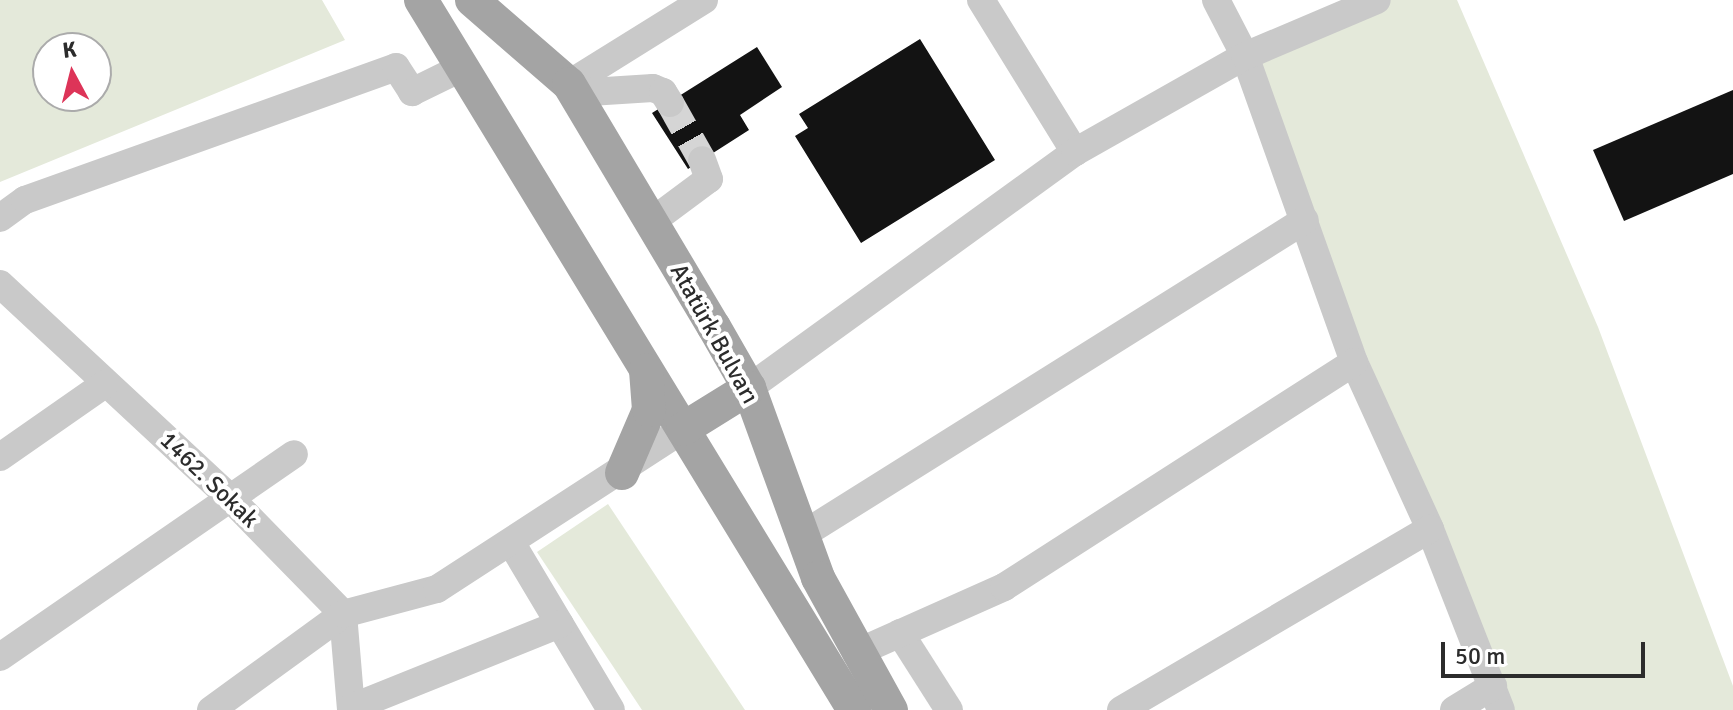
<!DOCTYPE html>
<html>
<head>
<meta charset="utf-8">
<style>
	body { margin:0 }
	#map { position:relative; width:1733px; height:710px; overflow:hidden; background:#fff; font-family:Signika,sans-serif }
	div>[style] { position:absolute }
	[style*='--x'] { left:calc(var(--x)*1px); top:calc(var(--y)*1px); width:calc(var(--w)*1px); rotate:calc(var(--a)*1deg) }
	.green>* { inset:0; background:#e4e9da }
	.building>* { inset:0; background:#131313 }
	.minor-tunnel>* { height:28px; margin-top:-14px; transform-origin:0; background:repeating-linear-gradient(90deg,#d5d5d5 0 28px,transparent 0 42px) }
	.minor>* { height:28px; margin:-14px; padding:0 14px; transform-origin:14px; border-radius:14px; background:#c9c9c9 }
	.major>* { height:34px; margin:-17px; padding:0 17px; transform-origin:17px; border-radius:17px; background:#a4a4a4 }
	span { translate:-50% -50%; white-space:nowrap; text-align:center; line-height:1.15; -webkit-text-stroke:8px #fff; paint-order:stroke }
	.street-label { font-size:24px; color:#2c2c2c }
	.north { position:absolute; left:32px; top:32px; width:80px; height:80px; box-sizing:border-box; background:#fff; border:2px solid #ababab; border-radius:50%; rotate:353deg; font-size:22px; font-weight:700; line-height:32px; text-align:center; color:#2c2c2c }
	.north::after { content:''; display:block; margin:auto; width:28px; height:36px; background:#dd3458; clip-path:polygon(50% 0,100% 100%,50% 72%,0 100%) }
	.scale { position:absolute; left:1441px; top:642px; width:204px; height:36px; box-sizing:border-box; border:4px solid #2c2c2c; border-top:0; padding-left:10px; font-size:24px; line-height:28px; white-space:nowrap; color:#2c2c2c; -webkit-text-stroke:6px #fff; paint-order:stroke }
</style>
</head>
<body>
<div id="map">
	<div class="green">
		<i style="clip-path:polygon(evenodd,0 0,322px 0,345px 40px,0 182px,0 0,96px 48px,96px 96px,48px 96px,48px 48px,96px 48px)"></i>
		<i style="clip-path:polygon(1378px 0,1457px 0,1598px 327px,1733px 686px,1733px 710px,1510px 710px,1245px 56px)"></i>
		<i style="clip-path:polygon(608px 504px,745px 710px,642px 710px,537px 552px)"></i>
	</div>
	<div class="building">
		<i style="clip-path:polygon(920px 39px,995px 160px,861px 243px,795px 136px,808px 128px,799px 114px)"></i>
		<i style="clip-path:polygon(757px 47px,782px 87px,740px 115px,749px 130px,688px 169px,652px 113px)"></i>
		<i style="clip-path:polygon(1733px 90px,1733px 174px,1624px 221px,1593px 150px)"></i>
	</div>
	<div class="minor-tunnel">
		<i style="--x:670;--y:103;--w:65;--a:60.7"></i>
	</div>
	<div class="minor">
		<i style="--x:981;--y:0;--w:179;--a:58.3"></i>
		<i style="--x:1216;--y:0;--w:63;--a:62.6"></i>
		<i style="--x:1245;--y:56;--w:325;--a:70.4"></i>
		<i style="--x:1354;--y:362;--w:183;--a:65.5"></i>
		<i style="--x:1430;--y:529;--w:194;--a:68.6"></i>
		<i style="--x:569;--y:84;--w:159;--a:-31.9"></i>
		<i style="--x:574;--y:93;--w:79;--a:-3.6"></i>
		<i style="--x:653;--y:88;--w:11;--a:22"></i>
		<i style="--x:663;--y:92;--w:13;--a:58"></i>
		<i style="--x:0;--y:218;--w:31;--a:-36"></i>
		<i style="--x:25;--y:200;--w:394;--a:-19.7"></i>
		<i style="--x:396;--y:67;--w:30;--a:57"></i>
		<i style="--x:412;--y:92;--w:52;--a:-26.1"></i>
		<i style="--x:651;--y:222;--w:72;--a:-36.6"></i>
		<i style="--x:709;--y:179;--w:20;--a:-110"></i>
		<i style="--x:0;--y:284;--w:311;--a:42.9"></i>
		<i style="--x:228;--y:496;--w:165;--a:45.7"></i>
		<i style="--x:343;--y:614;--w:96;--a:85.2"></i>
		<i style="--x:749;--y:388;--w:402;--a:-35.9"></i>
		<i style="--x:1075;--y:152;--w:195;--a:-29.5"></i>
		<i style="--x:1245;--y:56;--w:143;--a:-23"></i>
		<i style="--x:0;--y:457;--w:129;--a:-34.9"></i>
		<i style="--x:804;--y:534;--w:591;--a:-32.08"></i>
		<i style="--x:512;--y:544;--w:193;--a:59.2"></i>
		<i style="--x:900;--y:633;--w:91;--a:57.5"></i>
		<i style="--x:856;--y:653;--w:162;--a:-24"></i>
		<i style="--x:1004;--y:587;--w:416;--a:-32.7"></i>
		<i style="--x:0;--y:657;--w:357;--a:-34.6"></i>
		<i style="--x:351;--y:708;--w:225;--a:-21.9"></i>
		<i style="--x:211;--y:710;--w:163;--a:-36"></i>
		<i style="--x:343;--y:614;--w:97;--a:-14.9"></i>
		<i style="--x:437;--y:589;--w:293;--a:-33"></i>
		<i style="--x:1121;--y:710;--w:358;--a:-30.4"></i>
		<i style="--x:1454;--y:710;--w:46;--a:-31.6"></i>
	</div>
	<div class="major">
		<i style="--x:421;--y:0;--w:832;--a:58.62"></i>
		<i style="--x:472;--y:0;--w:128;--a:40.9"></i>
		<i style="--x:569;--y:84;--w:283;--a:59.2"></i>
		<i style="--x:714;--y:327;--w:70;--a:60.2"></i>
		<i style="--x:749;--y:388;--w:202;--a:70"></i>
		<i style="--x:818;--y:578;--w:151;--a:61.1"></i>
		<i style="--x:683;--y:429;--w:78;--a:-31.8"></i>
		<i style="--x:622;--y:473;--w:69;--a:-66.8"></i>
		<i style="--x:649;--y:410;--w:40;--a:-94.3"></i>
	</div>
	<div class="street-label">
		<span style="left:714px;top:334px;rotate:61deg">Atatürk Bulvarı</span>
		<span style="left:209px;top:480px;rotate:44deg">1462. Sokak</span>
	</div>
	<div class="north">K</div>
	<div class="scale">50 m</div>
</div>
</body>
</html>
